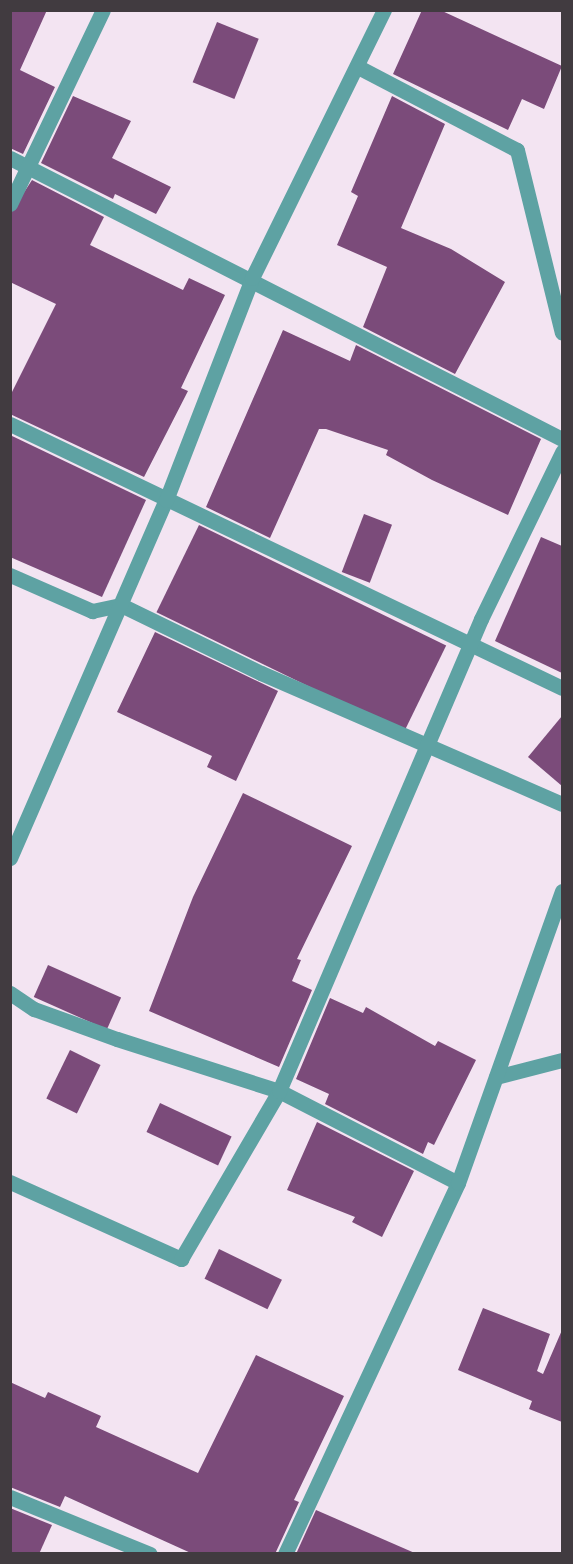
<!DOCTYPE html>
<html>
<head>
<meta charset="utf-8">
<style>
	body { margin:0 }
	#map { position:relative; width:573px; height:1564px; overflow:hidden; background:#f3e4f2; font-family:Roboto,sans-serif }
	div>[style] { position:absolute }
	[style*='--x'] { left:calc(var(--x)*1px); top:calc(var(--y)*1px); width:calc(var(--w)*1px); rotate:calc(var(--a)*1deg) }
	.building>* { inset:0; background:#7b4b7a; transform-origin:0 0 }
	.minor>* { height:15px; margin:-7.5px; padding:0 7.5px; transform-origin:7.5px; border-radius:7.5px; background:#5ea2a3 }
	span { translate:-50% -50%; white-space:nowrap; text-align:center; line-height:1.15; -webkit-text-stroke:6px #f3e4f2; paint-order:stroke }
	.frame { position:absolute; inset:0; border:12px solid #413b40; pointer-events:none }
</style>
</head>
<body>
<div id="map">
	<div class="building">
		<i style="clip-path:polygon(10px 10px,47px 10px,20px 70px,55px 87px,23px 154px,10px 148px)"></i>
		<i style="clip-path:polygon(422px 10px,440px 10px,562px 66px,544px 109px,522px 99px,508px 130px,393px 74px)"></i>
		<i style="left:217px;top:22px;width:45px;height:65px;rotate:22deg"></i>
		<i style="clip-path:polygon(73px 96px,131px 121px,112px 158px,171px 187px,156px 214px,115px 194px,113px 199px,41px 163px)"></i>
		<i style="clip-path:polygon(392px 96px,445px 124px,401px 228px,451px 249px,505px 282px,455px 374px,363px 327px,387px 267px,337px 245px,358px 196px,351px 192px)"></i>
		<i style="clip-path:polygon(32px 180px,104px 217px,90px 245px,183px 290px,189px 278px,225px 295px,181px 388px,188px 391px,144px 477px,10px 414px,10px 396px,56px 304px,10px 282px,10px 214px)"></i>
		<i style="clip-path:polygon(283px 330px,350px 361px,356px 345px,541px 439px,508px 515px,432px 480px,386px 455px,388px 450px,326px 429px,319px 429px,270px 538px,206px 507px)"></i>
		<i style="clip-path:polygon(10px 435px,146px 500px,102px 597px,10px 557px)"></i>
		<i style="left:364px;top:514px;width:30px;height:62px;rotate:21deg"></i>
		<i style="left:199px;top:525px;width:275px;height:97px;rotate:26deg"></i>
		<i style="clip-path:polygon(541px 537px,562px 546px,562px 673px,495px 641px)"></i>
		<i style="clip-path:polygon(155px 632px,278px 691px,236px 781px,207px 767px,212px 756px,117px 712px)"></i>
		<i style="clip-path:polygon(562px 716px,562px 786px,528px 757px)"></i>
		<i style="clip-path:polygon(243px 793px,352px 846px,297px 959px,301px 960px,292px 981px,312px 990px,279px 1067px,149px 1011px,193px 897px)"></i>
		<i style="left:48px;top:965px;width:80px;height:35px;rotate:24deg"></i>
		<i style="clip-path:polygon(330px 998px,363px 1013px,366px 1007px,435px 1046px,438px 1041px,476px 1060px,434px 1145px,428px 1142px,423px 1154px,325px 1104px,329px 1094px,296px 1079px)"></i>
		<i style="left:70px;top:1050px;width:34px;height:54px;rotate:26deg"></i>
		<i style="left:160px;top:1103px;width:79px;height:32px;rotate:25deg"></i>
		<i style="clip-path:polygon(317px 1122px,414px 1171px,382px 1237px,352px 1222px,355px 1217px,287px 1190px)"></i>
		<i style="left:219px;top:1249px;width:70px;height:33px;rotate:26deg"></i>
		<i style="clip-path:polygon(483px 1308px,550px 1334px,537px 1371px,543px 1374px,562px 1330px,562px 1422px,529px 1409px,532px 1401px,458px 1370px)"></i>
		<i style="clip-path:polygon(256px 1355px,344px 1396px,294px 1500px,299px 1502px,275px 1554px,193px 1554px,65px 1496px,60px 1507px,10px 1487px,10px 1382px,45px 1398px,48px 1392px,101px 1416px,96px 1427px,198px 1473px)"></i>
		<i style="clip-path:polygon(10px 1508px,52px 1525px,39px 1554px,10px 1554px)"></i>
		<i style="clip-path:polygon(316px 1510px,417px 1554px,296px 1554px)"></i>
	</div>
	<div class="minor">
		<i style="--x:360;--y:68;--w:177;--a:27.6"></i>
		<i style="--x:517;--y:150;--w:188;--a:76.2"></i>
		<i style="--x:10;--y:158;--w:619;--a:26.98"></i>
		<i style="--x:10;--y:204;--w:215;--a:-64.4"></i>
		<i style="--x:10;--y:424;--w:612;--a:25.56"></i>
		<i style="--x:10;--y:575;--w:90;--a:23.7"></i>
		<i style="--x:92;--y:611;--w:30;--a:-12"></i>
		<i style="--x:121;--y:605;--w:156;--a:25.9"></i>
		<i style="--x:261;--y:673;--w:328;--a:23.5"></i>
		<i style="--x:10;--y:858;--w:391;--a:-66.5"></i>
		<i style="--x:166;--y:500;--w:238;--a:-68.8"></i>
		<i style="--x:252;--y:278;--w:299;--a:-63.8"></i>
		<i style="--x:10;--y:993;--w:29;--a:34"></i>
		<i style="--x:34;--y:1009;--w:88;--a:19.9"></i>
		<i style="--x:117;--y:1039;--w:170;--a:17.8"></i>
		<i style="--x:279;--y:1091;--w:201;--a:27.2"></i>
		<i style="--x:496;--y:1077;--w:68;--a:-14.4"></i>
		<i style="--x:10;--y:1182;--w:188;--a:24.2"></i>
		<i style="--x:181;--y:1259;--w:194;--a:-59.7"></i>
		<i style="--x:279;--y:1091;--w:513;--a:-66.83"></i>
		<i style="--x:481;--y:619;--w:186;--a:-64.1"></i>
		<i style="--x:10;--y:1497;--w:151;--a:22.2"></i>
		<i style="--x:285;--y:1554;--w:409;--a:-65"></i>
		<i style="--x:458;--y:1183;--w:310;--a:-70.4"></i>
	</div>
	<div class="frame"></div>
</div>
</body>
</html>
